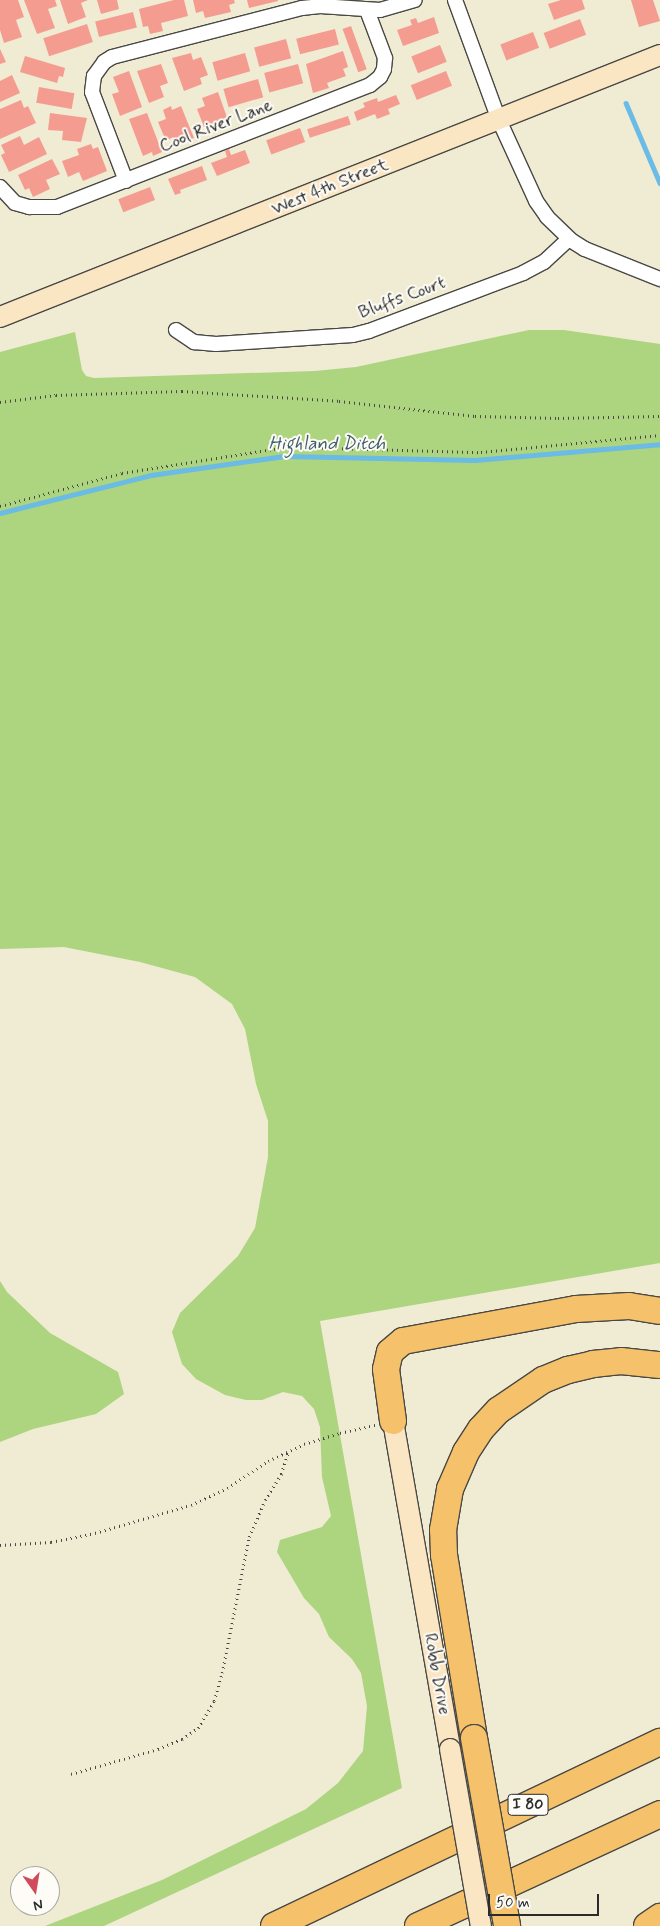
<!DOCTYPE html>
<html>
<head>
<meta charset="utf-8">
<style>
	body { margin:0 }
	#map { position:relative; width:660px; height:1926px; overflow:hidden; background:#f0ebd3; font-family:Mynerve,sans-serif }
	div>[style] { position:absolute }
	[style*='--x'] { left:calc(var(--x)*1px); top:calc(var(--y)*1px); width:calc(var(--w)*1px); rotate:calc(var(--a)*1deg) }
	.green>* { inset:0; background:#add47e }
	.stream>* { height:4.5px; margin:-2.25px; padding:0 2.25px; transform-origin:2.25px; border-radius:2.25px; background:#6abbe5 }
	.building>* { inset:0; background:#f59c91; transform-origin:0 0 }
	.path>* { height:2.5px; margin-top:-1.25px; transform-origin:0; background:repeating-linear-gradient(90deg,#494844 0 1px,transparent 0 5px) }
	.roads { filter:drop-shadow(1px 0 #494844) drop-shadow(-1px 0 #494844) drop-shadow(0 1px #494844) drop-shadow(0 -1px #494844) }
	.street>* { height:14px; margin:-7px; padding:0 7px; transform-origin:7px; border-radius:7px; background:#fff }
	.secondary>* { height:20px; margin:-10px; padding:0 10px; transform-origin:10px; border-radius:10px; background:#fbe6c4 }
	.highway>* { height:26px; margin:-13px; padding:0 13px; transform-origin:13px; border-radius:13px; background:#f6c16b }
	.bridges { filter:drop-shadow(1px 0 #494844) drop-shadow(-1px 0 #494844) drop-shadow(0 1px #494844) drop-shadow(0 -1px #494844) }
	.secondary-bridge>* { height:20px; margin:-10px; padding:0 10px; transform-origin:10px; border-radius:10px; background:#fbe6c4 }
	.highway-bridge>* { height:26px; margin:-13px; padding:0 13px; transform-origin:13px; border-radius:13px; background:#f6c16b }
	span { translate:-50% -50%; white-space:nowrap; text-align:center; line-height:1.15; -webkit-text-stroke:4px #fdfcf7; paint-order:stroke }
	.shield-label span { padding:1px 4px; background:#fdfcf7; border:1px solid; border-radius:4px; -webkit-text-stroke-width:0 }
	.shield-label { font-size:16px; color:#2b2b2b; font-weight:700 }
	.street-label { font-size:18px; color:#2b2b2b }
	.water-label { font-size:19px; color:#415d6c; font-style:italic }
	.north { position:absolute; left:10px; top:1866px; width:50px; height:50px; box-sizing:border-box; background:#fdfcf7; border:1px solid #a9a8a5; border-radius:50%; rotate:167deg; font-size:14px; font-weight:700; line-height:20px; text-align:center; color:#2b2b2b }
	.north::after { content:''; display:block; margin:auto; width:18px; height:22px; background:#d1495b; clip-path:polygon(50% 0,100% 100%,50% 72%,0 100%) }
	.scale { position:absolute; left:488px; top:1894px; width:111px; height:22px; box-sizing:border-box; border:2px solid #2b2b2b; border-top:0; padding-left:6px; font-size:15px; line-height:18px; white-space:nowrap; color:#2b2b2b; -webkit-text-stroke:4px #fdfcf7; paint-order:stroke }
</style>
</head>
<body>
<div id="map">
	<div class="green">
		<i style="clip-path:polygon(529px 330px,564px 330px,660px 344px,660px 1263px,320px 1321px,402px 1788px,104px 1926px,45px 1926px,162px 1880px,306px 1809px,338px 1783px,363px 1751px,367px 1706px,361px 1673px,352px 1659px,329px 1637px,319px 1614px,304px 1598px,277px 1552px,280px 1540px,322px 1527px,331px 1516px,322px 1477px,320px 1427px,314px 1409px,302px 1396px,283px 1392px,262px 1400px,246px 1400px,225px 1395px,196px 1379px,182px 1364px,172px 1332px,180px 1313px,238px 1256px,255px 1228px,268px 1157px,268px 1121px,256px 1084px,245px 1029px,232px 1004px,195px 977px,140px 962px,64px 947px,0 949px,0 352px,75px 332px,82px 370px,86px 376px,94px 378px,315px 371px,356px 367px)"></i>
		<i style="clip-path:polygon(0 1281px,7px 1292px,50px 1333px,118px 1372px,124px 1394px,96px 1414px,33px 1429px,0 1442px)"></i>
	</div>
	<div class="stream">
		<i style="--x:626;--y:103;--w:87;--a:67"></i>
		<i style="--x:0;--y:513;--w:156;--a:-14.1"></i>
		<i style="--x:151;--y:475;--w:134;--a:-8.1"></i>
		<i style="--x:284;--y:456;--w:191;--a:1.2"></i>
		<i style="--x:475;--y:460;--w:186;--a:-4.9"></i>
	</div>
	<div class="building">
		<i style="clip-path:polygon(0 0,18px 0,24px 17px,16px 20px,22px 37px,4px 43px,0 30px)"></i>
		<i style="clip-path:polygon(24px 0,55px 0,57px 6px,48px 9px,55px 28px,37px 34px)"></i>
		<i style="clip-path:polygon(60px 0,88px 0,81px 3px,86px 17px,68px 24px)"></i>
		<i style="clip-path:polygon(97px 0,117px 0,119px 9px,101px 14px)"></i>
		<i style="clip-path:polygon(174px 0,184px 0,188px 16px,161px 23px,163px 31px,150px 34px,148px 26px,143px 27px,139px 9px)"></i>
		<i style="clip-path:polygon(193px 0,234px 0,235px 3px,229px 5px,231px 12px,205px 18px,203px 11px,196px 13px)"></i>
		<i style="clip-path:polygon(247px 0,278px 0,278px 1px,249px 8px)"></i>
		<i style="clip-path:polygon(561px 0,582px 0,585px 9px,554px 20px,548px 4px)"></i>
		<i style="clip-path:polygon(631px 0,653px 0,660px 21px,639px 27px)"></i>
		<i style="left:133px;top:12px;width:16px;height:39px;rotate:76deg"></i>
		<i style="clip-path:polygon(434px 17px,439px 33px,403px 46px,397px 30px,412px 25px,410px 20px,416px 18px,418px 23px)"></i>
		<i style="left:580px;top:19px;width:17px;height:39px;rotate:69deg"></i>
		<i style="left:87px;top:24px;width:19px;height:46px;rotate:72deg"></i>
		<i style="left:351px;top:26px;width:46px;height:9px;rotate:70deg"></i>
		<i style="left:335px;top:29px;width:16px;height:40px;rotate:76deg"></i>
		<i style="left:533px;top:32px;width:17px;height:35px;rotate:69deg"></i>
		<i style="left:286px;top:39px;width:20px;height:33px;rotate:75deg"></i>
		<i style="left:440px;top:45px;width:18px;height:31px;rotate:68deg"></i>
		<i style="clip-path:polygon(0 49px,6px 62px,0 64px)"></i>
		<i style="clip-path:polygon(343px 51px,348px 67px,343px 69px,346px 76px,327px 83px,329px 88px,313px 93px,306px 64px)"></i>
		<i style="clip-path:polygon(191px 53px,193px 60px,201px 57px,208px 75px,200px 78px,202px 84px,184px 91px,172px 58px)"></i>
		<i style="left:245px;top:53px;width:19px;height:34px;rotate:74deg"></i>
		<i style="clip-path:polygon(25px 56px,65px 68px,63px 77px,59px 76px,57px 83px,20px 72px)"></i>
		<i style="clip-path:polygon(161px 64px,168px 83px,160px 86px,164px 97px,149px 103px,137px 71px)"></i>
		<i style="left:298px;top:64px;width:20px;height:35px;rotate:75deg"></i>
		<i style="clip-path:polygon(129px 71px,142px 107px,120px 116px,112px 94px,119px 92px,113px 77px)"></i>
		<i style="left:446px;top:71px;width:16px;height:38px;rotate:68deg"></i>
		<i style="clip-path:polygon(12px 75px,20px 93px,0 102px,0 81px)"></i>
		<i style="left:258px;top:79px;width:19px;height:36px;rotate:74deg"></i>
		<i style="left:39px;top:87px;width:36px;height:16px;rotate:10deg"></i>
		<i style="clip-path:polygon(218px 92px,229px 123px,214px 129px,212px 124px,204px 127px,197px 109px,205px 106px,202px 98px)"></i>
		<i style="clip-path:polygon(396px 95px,400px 104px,388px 109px,390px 114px,377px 119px,375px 114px,357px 121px,354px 112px,365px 107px,363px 103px,377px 98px,378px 102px)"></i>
		<i style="clip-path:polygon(21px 100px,24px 108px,28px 106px,36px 123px,0 139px,0 109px)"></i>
		<i style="clip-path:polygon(171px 106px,172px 110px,181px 106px,194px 138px,176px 144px,173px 137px,166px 141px,158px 122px,166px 119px,163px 110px)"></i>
		<i style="clip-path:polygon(50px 113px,87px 118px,81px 142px,62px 140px,63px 131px,48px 130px)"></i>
		<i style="clip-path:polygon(147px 113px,162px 152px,153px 156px,152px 152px,143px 156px,129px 119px)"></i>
		<i style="left:348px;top:116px;width:9px;height:43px;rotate:72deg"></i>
		<i style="left:300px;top:128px;width:15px;height:36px;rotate:70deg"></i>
		<i style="clip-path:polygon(20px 136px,24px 145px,39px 137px,47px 154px,9px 172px,1px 155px,5px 153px,1px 145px)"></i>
		<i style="clip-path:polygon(91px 144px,93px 149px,98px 147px,107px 171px,83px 181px,79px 172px,68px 177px,62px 161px,79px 155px,77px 149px)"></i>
		<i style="clip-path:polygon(229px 149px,231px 155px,245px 150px,250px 163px,217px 176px,211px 163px,227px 157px,225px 151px)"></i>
		<i style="clip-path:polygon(52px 159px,60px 174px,46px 180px,50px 189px,33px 197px,29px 188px,25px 190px,18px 175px)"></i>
		<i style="clip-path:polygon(202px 166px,207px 180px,180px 190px,181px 193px,175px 195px,168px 179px)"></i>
		<i style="left:150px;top:187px;width:14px;height:34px;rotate:69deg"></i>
	</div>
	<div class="path">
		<i style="--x:0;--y:402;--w:56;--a:-7.1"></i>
		<i style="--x:56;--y:395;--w:126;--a:-1.8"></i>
		<i style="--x:182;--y:391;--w:157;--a:3.6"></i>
		<i style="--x:339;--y:401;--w:137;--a:6.3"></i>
		<i style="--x:475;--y:416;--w:83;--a:1.4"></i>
		<i style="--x:558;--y:418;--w:102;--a:-1.1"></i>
		<i style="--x:0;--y:506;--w:126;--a:-15.1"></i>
		<i style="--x:122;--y:473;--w:154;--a:-9"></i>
		<i style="--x:274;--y:449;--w:23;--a:-5"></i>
		<i style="--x:297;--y:447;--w:184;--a:1.6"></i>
		<i style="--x:481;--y:452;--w:180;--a:-5.4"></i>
		<i style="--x:0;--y:1545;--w:51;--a:-3.4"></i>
		<i style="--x:51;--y:1542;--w:45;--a:-11.6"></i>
		<i style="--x:95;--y:1533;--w:100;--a:-16.3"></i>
		<i style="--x:191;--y:1505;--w:40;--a:-25"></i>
		<i style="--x:227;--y:1488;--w:49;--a:-33.4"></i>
		<i style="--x:268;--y:1461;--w:40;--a:-25"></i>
		<i style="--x:304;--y:1444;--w:38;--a:-17"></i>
		<i style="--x:340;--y:1433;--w:36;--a:-13"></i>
		<i style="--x:71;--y:1774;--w:91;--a:-16"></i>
		<i style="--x:158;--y:1749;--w:26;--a:-23"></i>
		<i style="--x:182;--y:1739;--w:19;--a:-35"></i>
		<i style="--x:198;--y:1728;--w:31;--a:-59"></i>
		<i style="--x:214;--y:1701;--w:29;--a:-74"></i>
		<i style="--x:222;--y:1673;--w:139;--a:-78.8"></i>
		<i style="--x:249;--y:1537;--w:40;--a:-66.6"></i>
		<i style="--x:265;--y:1500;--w:31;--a:-58"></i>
		<i style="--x:281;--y:1474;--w:23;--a:-72"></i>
	</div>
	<div class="roads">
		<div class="street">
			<i style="--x:455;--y:0;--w:128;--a:69.9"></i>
			<i style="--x:499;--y:120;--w:89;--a:65.4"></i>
			<i style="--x:536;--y:201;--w:19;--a:55"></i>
			<i style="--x:547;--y:217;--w:35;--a:44"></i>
			<i style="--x:572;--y:241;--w:15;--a:32"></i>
			<i style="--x:585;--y:249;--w:81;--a:21.8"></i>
			<i style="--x:126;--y:181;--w:95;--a:-110.9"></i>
			<i style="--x:92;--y:92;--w:16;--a:-83"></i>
			<i style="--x:94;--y:76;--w:17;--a:-54"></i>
			<i style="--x:104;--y:62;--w:9;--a:-32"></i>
			<i style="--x:112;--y:57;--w:196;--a:-14.5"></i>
			<i style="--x:302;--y:8;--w:18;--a:-6"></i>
			<i style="--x:320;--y:6;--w:60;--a:3.8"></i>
			<i style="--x:380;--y:10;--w:36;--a:-16"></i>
			<i style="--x:0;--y:187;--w:22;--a:47"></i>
			<i style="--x:15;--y:203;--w:15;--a:16"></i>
			<i style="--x:29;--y:207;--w:28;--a:0"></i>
			<i style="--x:57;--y:207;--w:336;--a:-21.3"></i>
			<i style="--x:370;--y:85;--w:13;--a:-39"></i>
			<i style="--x:380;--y:77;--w:9;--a:-63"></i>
			<i style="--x:384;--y:69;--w:11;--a:-85"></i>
			<i style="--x:385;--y:58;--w:51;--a:-110.6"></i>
			<i style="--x:176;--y:330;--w:22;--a:34"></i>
			<i style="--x:194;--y:342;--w:22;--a:5"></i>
			<i style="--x:216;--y:344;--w:137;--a:-3.8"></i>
			<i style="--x:353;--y:335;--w:16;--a:-14"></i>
			<i style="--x:369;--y:331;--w:165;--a:-20.6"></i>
			<i style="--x:523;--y:273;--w:24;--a:-28"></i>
			<i style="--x:544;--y:262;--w:34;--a:-43"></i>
		</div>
		<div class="secondary">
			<i style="--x:0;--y:317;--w:710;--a:-21.65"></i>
			<i style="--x:393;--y:1421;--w:333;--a:80.1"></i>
		</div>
		<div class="highway">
			<i style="--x:393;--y:1421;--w:52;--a:-97.7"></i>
			<i style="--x:386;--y:1369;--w:17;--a:-77"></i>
			<i style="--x:390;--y:1352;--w:17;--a:-40"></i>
			<i style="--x:403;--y:1341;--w:176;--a:-10.5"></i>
			<i style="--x:576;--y:1309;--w:53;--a:-3.2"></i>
			<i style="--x:629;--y:1306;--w:31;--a:9"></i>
			<i style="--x:474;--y:1738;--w:185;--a:-99.3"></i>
			<i style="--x:444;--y:1555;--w:25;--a:-92"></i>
			<i style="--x:443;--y:1530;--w:42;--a:-80.3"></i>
			<i style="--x:450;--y:1489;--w:40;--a:-66.6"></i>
			<i style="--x:466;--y:1452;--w:27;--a:-57"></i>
			<i style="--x:481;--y:1429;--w:26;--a:-47"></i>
			<i style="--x:499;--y:1410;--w:53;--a:-34.3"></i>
			<i style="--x:543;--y:1380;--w:27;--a:-22"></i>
			<i style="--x:568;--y:1370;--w:26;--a:-13"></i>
			<i style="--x:593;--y:1364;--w:28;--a:-6"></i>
			<i style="--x:621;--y:1361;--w:39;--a:6"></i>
			<i style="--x:274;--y:1926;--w:428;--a:-25.5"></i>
			<i style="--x:418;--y:1926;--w:267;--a:-24.8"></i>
			<i style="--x:647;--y:1926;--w:16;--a:-35"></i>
		</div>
	</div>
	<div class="bridges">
		<div class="secondary-bridge">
			<i style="--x:450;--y:1749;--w:180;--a:80.1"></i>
		</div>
		<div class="highway-bridge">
			<i style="--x:474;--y:1738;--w:191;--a:80"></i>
		</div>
	</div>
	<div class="shield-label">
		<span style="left:528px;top:1805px">I 80</span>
	</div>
	<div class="street-label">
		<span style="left:216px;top:126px;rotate:-21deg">Cool River Lane</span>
		<span style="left:330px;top:187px;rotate:-22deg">West 4th Street</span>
		<span style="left:402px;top:298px;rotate:-20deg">Bluffs Court</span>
		<span style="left:437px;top:1674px;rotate:80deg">Robb Drive</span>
	</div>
	<div class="water-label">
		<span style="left:327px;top:444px">Highland Ditch</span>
	</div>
	<div class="north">N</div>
	<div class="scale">50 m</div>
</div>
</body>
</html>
